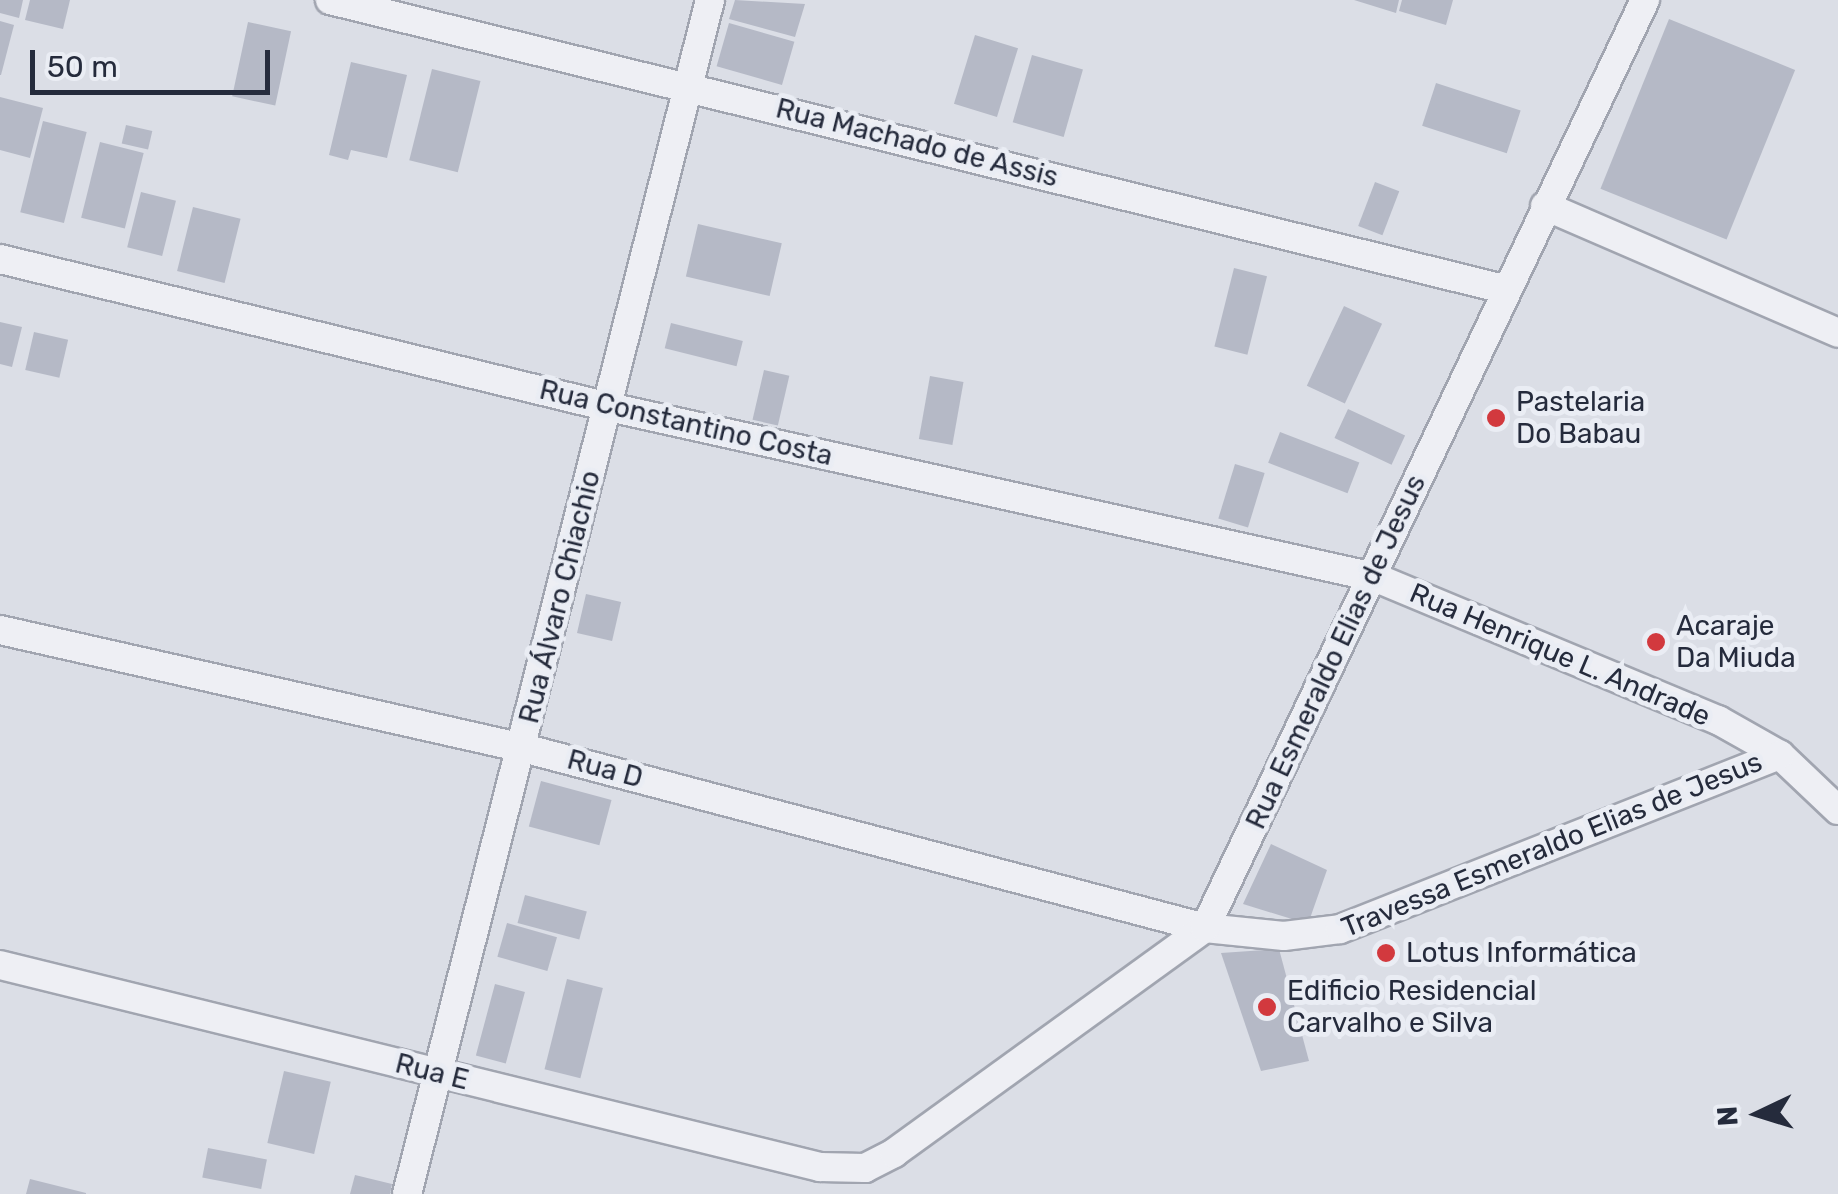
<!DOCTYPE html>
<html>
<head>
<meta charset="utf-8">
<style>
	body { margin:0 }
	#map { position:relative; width:1838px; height:1194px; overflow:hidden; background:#dbdee6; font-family:Rubik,sans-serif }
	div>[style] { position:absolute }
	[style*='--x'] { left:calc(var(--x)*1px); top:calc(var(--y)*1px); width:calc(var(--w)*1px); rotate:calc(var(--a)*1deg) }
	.building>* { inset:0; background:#b5b9c6; transform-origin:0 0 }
	.roads { filter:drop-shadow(2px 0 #a1a5b0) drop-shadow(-2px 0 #a1a5b0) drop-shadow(0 2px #a1a5b0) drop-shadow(0 -2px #a1a5b0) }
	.minor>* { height:28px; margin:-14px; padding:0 14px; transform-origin:14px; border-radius:14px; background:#eeeff4 }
	.dots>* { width:28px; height:28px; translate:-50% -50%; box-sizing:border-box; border:5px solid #eaedf4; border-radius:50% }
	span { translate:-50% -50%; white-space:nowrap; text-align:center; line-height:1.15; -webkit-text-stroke:10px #eaedf4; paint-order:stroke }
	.street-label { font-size:28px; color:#252b3c }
	.poi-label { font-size:28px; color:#252b3c }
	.left { translate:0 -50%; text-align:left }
	.north { position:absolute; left:1708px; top:1064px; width:100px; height:100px; -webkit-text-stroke:8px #eaedf4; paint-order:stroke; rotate:266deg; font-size:28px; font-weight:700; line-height:40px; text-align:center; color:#252b3c }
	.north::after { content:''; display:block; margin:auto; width:35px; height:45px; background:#252b3c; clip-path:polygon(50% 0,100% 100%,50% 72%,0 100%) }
	.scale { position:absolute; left:30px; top:50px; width:240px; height:45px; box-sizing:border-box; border:5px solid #252b3c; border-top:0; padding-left:12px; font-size:30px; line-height:35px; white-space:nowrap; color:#252b3c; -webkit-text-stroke:8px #eaedf4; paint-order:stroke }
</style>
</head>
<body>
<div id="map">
	<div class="building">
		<i style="clip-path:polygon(0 0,23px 0,19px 18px,0 13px)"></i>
		<i style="clip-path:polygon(30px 0,70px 0,63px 29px,25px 20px)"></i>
		<i style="clip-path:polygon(735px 0,805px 4px,795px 37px,729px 19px)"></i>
		<i style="clip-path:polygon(1354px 0,1399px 0,1396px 13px)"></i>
		<i style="clip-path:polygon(1402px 0,1453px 0,1446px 25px,1399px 11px)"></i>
		<i style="left:1669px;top:19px;width:136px;height:183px;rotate:22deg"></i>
		<i style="clip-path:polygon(0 21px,14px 25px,1px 75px,0 75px)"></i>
		<i style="left:248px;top:22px;width:44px;height:76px;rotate:12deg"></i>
		<i style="left:729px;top:23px;width:68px;height:45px;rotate:16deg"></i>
		<i style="left:975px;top:35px;width:45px;height:72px;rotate:17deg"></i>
		<i style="left:1032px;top:55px;width:53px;height:70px;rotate:16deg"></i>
		<i style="clip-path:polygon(351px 62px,407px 75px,387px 158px,351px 150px,348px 160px,329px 155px)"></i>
		<i style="left:432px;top:69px;width:50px;height:94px;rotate:14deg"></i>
		<i style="left:1436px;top:83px;width:89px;height:45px;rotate:18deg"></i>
		<i style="clip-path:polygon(0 97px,43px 108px,30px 158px,0 150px)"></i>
		<i style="left:43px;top:121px;width:45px;height:94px;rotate:14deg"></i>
		<i style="left:126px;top:125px;width:27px;height:19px;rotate:13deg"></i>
		<i style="left:100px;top:142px;width:45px;height:78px;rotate:14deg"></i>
		<i style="left:1375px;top:182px;width:26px;height:47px;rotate:21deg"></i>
		<i style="left:141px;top:192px;width:36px;height:57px;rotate:14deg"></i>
		<i style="left:193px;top:207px;width:49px;height:66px;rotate:14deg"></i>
		<i style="left:698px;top:224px;width:86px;height:54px;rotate:13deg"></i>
		<i style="left:1234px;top:268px;width:34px;height:81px;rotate:14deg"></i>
		<i style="left:1344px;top:306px;width:42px;height:88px;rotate:25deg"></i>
		<i style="clip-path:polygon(0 322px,22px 327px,12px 367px,0 364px)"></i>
		<i style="left:671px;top:323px;width:74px;height:26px;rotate:14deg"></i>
		<i style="left:34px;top:332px;width:35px;height:39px;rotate:13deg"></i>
		<i style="left:764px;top:370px;width:26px;height:51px;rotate:13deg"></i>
		<i style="left:930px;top:376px;width:34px;height:64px;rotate:10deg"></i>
		<i style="left:1348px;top:409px;width:63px;height:32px;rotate:25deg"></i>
		<i style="left:1280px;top:432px;width:85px;height:33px;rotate:21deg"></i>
		<i style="left:1235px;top:464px;width:31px;height:57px;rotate:17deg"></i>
		<i style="left:586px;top:594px;width:36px;height:40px;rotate:13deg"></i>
		<i style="left:541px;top:781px;width:73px;height:47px;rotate:15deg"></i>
		<i style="clip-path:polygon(1271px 844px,1327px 870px,1308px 924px,1243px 904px)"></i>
		<i style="left:525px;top:895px;width:64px;height:29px;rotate:15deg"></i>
		<i style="left:507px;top:923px;width:52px;height:35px;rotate:16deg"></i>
		<i style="clip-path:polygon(1279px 949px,1309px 1061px,1261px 1071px,1221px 953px)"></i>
		<i style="left:567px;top:979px;width:37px;height:93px;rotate:14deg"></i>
		<i style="left:495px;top:984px;width:31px;height:74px;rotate:15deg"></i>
		<i style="left:284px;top:1071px;width:48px;height:74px;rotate:13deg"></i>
		<i style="left:208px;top:1148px;width:60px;height:30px;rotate:11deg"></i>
		<i style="clip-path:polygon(355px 1175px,392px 1184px,390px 1194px,350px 1194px)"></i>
		<i style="clip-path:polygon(30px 1179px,86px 1193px,86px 1194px,26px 1194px)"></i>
	</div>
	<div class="roads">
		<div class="minor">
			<i style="--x:330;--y:0;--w:1209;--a:13.83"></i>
			<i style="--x:1545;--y:206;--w:319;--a:23.4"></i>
			<i style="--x:0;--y:259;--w:627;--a:13.66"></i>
			<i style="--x:609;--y:407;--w:784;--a:12.53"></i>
			<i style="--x:1374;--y:577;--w:373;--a:22.6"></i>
			<i style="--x:1718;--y:720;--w:71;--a:29.4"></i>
			<i style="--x:1780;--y:755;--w:80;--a:43.5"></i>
			<i style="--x:0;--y:630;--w:536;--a:12.71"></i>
			<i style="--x:523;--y:748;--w:705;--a:14.78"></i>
			<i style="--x:1205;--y:928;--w:79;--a:5.8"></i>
			<i style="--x:1284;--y:936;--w:56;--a:-7.1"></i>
			<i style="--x:1340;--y:929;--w:473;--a:-21.6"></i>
			<i style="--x:0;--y:965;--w:845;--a:13.84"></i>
			<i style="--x:820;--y:1167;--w:45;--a:1.3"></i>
			<i style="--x:865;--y:1168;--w:33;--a:-27"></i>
			<i style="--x:894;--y:1153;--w:384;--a:-35.9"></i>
			<i style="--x:1205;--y:928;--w:1027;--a:-64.63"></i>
			<i style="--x:407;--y:1194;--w:1232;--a:-75.76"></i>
		</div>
	</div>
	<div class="dots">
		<i style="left:1496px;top:418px;background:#d2393e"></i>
		<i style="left:1656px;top:642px;background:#d2393e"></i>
		<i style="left:1386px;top:953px;background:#d2393e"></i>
		<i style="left:1267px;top:1007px;background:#d2393e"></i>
	</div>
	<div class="street-label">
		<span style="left:917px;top:143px;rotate:14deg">Rua Machado de Assis</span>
		<span style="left:686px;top:423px;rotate:13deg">Rua Constantino Costa</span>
		<span style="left:560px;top:597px;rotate:-76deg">Rua Álvaro Chiachio</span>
		<span style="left:1336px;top:652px;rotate:-65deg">Rua Esmeraldo Elias de Jesus</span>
		<span style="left:1560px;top:655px;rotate:23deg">Rua Henrique L. Andrade</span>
		<span style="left:605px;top:769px;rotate:15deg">Rua D</span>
		<span style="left:1552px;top:845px;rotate:-22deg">Travessa Esmeraldo Elias de Jesus</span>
		<span style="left:432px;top:1072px;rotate:14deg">Rua E</span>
	</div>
	<div class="poi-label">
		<span class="left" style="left:1516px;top:418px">Pastelaria<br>Do Babau</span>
		<span class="left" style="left:1676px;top:642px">Acaraje<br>Da Miuda</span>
		<span class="left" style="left:1406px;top:953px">Lotus Informática</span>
		<span class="left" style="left:1287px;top:1007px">Edificio Residencial<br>Carvalho e Silva</span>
	</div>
	<div class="north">N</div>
	<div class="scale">50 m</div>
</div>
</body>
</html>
